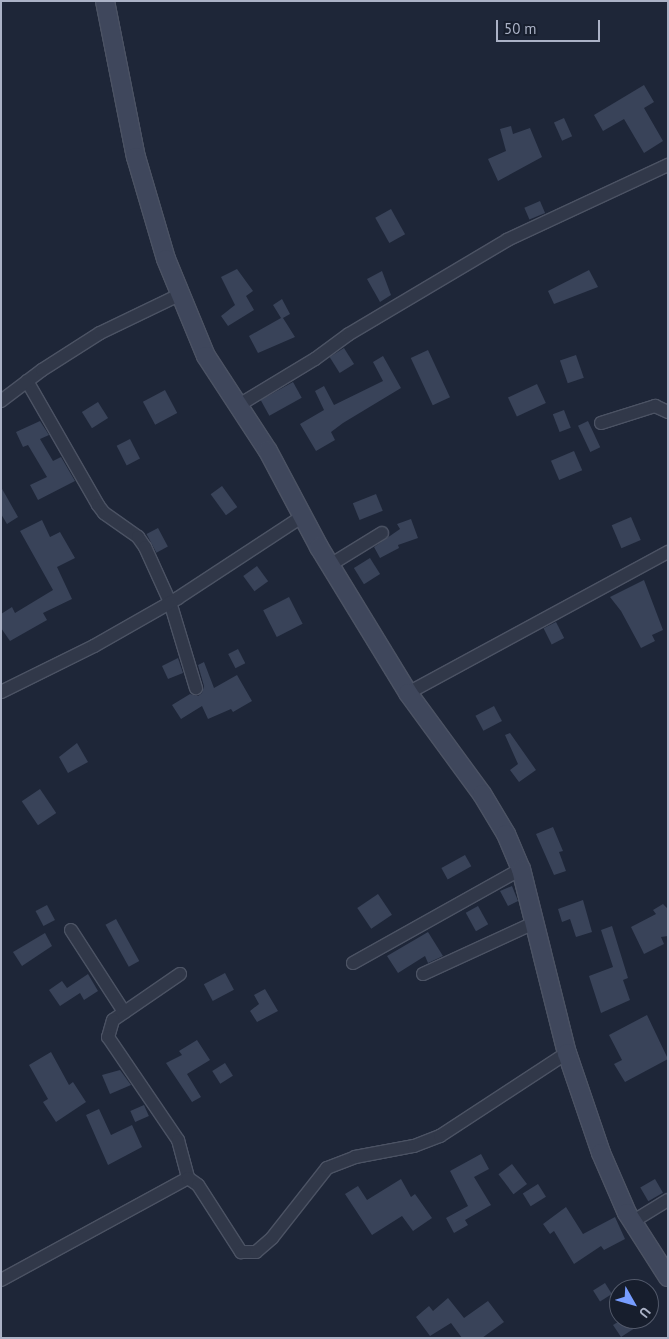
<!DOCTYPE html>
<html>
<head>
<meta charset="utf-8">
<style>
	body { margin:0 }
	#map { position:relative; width:669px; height:1339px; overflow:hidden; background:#1e2638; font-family:"PT Sans",sans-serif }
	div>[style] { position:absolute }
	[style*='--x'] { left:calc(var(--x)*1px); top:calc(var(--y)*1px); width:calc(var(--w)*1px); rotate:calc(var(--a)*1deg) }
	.building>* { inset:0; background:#394359; transform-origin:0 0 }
	.roads { filter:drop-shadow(1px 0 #4c5364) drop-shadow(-1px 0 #4c5364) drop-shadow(0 1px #4c5364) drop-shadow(0 -1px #4c5364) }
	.minor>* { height:12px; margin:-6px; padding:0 6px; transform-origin:6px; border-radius:6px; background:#313849 }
	.secondary>* { height:18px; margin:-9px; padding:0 9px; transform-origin:9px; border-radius:9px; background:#3f475c }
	span { translate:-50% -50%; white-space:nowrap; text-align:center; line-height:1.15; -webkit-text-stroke:4.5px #171e2d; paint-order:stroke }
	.frame { position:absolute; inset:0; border:2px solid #abb2c6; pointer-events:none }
	.north { position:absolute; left:609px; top:1279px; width:50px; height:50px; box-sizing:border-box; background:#171e2d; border:1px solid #52596a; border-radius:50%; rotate:128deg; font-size:14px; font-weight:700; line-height:20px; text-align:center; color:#abb2c6 }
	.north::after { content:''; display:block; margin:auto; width:18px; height:22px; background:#779dff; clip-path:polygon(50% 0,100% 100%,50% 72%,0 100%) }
	.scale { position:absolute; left:496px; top:20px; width:104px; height:22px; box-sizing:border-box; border:2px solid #abb2c6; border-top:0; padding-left:6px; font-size:15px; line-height:18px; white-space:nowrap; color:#abb2c6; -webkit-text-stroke:4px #171e2d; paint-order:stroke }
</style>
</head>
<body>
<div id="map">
	<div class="building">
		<i style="clip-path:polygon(644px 85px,654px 102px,644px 108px,663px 141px,644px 153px,624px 119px,603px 131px,594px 115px)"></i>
		<i style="left:564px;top:118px;width:20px;height:11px;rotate:66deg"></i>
		<i style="clip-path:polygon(511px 126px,513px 134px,530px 128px,542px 157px,498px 181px,488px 159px,506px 151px,500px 129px)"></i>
		<i style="left:540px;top:201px;width:13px;height:17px;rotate:67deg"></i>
		<i style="left:391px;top:209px;width:29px;height:18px;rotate:61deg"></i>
		<i style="clip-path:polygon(237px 269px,253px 291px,246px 296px,254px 310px,228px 326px,221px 316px,235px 305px,221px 277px)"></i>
		<i style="clip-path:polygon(589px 270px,598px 287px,554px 304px,548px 291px)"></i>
		<i style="clip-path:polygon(382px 271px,391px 295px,380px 302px,367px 279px)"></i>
		<i style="clip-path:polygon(282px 299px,290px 314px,283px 318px,295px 337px,258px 353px,249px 336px,281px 318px,273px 305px)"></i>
		<i style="left:344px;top:348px;width:19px;height:17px;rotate:58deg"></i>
		<i style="left:428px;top:350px;width:52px;height:19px;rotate:65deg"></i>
		<i style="left:576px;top:355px;width:24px;height:17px;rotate:71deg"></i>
		<i style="clip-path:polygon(383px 356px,401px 388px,343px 423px,331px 432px,335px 440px,316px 451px,300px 424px,324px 410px,315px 391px,324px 386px,334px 405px,383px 381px,373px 362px)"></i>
		<i style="left:293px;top:382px;width:18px;height:37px;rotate:61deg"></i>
		<i style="left:537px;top:384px;width:21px;height:32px;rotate:65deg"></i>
		<i style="left:165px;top:390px;width:26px;height:25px;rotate:62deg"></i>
		<i style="left:98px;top:402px;width:19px;height:19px;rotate:58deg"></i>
		<i style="left:564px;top:410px;width:19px;height:12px;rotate:69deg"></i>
		<i style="clip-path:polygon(40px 421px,49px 435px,40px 439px,53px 461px,61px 457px,75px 481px,38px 500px,30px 485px,47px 477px,28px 445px,23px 447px,16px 432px)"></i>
		<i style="left:588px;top:421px;width:29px;height:11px;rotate:65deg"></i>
		<i style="left:130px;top:439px;width:22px;height:15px;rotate:63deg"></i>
		<i style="left:574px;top:451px;width:21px;height:25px;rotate:67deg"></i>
		<i style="left:222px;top:486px;width:26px;height:14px;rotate:54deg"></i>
		<i style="clip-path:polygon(1px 487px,18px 517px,7px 524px,1px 514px)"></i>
		<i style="left:376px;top:494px;width:18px;height:25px;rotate:68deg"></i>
		<i style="left:631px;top:517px;width:25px;height:21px;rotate:67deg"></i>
		<i style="clip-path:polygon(411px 519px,418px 538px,398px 545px,399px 548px,380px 558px,374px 547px,400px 529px,397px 524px)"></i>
		<i style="clip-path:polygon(42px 520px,50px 537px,60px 532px,75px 558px,57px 567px,72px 599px,43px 613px,47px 620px,10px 641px,1px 628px,1px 614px,12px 607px,15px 613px,53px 590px,20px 531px)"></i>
		<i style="left:158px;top:528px;width:21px;height:13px;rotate:62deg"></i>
		<i style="left:370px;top:558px;width:19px;height:19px;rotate:58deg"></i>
		<i style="left:257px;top:566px;width:19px;height:17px;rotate:54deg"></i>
		<i style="clip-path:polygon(644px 580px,663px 630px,652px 635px,655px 641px,641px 648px,621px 611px,610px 597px)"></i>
		<i style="left:289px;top:597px;width:30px;height:29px;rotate:63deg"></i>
		<i style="left:556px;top:622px;width:18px;height:14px;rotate:63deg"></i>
		<i style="left:238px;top:649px;width:16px;height:11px;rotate:63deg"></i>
		<i style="clip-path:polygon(178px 658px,183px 673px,168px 679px,162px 666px)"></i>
		<i style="clip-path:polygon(204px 662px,214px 688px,237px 675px,252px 701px,233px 712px,231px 709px,208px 719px,202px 706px,181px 719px,172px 705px,190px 694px,198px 696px,202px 693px,204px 686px,198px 665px)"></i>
		<i style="left:494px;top:706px;width:17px;height:21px;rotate:62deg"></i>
		<i style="clip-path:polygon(510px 733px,536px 770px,519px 782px,510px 770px,518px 764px,505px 735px)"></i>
		<i style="clip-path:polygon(77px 743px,88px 762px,68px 773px,59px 757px)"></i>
		<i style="left:40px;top:789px;width:29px;height:22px;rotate:56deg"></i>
		<i style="clip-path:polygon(553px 827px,563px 851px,559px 852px,566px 871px,554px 875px,536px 834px)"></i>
		<i style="left:465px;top:855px;width:13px;height:27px;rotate:61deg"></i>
		<i style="clip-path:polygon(512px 886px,518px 901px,508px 906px,500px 891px)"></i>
		<i style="left:378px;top:894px;width:25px;height:25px;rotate:56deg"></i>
		<i style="clip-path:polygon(583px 900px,592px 932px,576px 937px,570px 919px,562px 922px,558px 909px)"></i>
		<i style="clip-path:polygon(663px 904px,668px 909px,668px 936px,661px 937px,664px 944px,644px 954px,631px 927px,656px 914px,653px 910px)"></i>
		<i style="left:47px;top:905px;width:17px;height:13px;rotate:62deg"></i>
		<i style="left:478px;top:906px;width:21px;height:14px;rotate:61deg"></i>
		<i style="left:116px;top:919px;width:48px;height:12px;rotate:61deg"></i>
		<i style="clip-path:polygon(612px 926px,628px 978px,623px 980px,630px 1000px,601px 1013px,589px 976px,613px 967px,601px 930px)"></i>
		<i style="clip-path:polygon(428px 932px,443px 956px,428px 963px,425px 956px,398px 973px,387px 956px)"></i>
		<i style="clip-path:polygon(45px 933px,52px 946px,22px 966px,13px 952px)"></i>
		<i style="left:225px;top:973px;width:19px;height:24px;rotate:62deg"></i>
		<i style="clip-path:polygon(88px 974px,98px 991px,84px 1000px,80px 993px,60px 1006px,49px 990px,62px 981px,67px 988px)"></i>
		<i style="clip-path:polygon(265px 989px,278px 1011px,257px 1022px,250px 1011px,259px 1004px,254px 995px)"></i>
		<i style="clip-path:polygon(647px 1015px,668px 1059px,625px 1082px,614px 1064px,622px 1060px,609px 1035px)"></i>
		<i style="clip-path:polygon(197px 1040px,210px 1060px,187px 1074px,201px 1097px,192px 1102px,166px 1063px,182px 1055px,179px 1051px)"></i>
		<i style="clip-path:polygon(51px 1052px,69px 1085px,73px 1082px,86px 1102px,56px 1122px,43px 1102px,48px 1099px,29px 1065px)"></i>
		<i style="left:225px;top:1063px;width:15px;height:15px;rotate:58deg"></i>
		<i style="clip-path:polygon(120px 1070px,131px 1085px,110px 1094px,102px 1075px)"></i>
		<i style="left:144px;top:1105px;width:12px;height:15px;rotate:66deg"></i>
		<i style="clip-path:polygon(99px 1109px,111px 1135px,132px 1125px,142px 1147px,108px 1165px,86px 1115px)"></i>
		<i style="clip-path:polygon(481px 1154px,489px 1169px,474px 1177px,491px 1205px,465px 1220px,468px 1225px,454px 1233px,446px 1218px,468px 1206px,450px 1171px)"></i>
		<i style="left:512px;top:1164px;width:25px;height:17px;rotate:53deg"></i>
		<i style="clip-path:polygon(401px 1179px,411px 1197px,415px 1194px,432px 1218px,413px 1231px,402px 1216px,372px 1235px,345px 1194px,358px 1186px,367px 1200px)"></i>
		<i style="left:655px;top:1179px;width:16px;height:17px;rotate:60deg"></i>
		<i style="left:538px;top:1184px;width:15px;height:18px;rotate:58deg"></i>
		<i style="clip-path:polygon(566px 1207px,583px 1234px,615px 1217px,625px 1239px,604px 1250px,601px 1246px,574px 1264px,554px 1231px,550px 1234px,543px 1224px)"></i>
		<i style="left:605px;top:1283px;width:13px;height:14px;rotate:58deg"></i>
		<i style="clip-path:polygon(448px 1298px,464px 1318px,488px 1301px,504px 1322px,482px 1338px,462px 1338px,451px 1323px,430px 1336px,416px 1317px,429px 1306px,433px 1311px)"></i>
		<i style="clip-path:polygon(623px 1319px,630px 1319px,635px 1328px,621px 1337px,613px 1325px)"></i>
	</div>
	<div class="roads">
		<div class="minor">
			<i style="--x:27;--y:381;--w:143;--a:60.2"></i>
			<i style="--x:98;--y:505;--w:10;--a:53"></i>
			<i style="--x:104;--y:513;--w:42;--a:35.2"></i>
			<i style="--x:138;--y:537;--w:12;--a:55"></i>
			<i style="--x:145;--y:547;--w:60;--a:65.6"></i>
			<i style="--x:170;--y:602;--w:90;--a:73.2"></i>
			<i style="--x:1;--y:401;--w:51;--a:-37.1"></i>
			<i style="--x:42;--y:370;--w:69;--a:-32.5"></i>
			<i style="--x:100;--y:333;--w:90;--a:-25.7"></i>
			<i style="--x:239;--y:405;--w:89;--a:-31.2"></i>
			<i style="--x:315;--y:359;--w:42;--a:-36.3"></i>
			<i style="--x:349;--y:334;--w:184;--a:-30.7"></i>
			<i style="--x:507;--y:240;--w:178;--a:-25"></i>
			<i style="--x:601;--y:423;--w:57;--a:-17.5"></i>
			<i style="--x:655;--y:406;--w:14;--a:25"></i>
			<i style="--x:330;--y:565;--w:61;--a:-31.6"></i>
			<i style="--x:1;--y:692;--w:104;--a:-26.3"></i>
			<i style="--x:94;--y:646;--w:97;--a:-29.7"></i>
			<i style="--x:178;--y:598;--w:149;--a:-33.3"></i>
			<i style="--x:408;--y:693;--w:296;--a:-28.5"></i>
			<i style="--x:71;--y:930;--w:98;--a:57.1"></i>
			<i style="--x:353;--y:963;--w:193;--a:-29.2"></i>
			<i style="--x:180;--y:974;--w:81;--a:145.5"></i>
			<i style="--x:113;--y:1020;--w:18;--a:106"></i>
			<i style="--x:108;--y:1037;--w:125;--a:55.8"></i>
			<i style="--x:178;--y:1140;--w:39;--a:75"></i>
			<i style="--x:423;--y:974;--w:122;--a:-24.7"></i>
			<i style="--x:632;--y:1222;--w:42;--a:-31.4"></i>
			<i style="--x:1;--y:1280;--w:213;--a:-28.6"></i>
			<i style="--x:188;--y:1178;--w:12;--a:35"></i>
			<i style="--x:198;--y:1185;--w:80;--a:57.3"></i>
			<i style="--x:241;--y:1252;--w:15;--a:0"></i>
			<i style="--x:256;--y:1252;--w:21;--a:-41"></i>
			<i style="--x:272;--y:1238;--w:89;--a:-51.8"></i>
			<i style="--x:327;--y:1168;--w:30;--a:-21"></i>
			<i style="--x:355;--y:1157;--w:60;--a:-10.6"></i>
			<i style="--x:414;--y:1146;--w:28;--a:-21"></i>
			<i style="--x:440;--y:1136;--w:152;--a:-33.2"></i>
		</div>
		<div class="secondary">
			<i style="--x:105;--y:1;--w:159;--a:78.8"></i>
			<i style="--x:136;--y:157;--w:106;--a:73.6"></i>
			<i style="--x:166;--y:259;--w:105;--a:67.6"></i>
			<i style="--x:206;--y:356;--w:113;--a:56.9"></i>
			<i style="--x:268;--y:451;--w:109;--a:62"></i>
			<i style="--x:319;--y:547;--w:171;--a:58.6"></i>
			<i style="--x:408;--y:693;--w:125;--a:53.8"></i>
			<i style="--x:482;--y:794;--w:47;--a:59"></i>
			<i style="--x:506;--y:834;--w:38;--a:67"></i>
			<i style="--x:521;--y:869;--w:190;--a:76"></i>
			<i style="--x:567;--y:1053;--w:106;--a:71.2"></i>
			<i style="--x:601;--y:1153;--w:65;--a:66.6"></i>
			<i style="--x:627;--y:1213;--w:76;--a:57.4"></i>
		</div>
	</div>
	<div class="frame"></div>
	<div class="north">U</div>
	<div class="scale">50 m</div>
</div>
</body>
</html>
